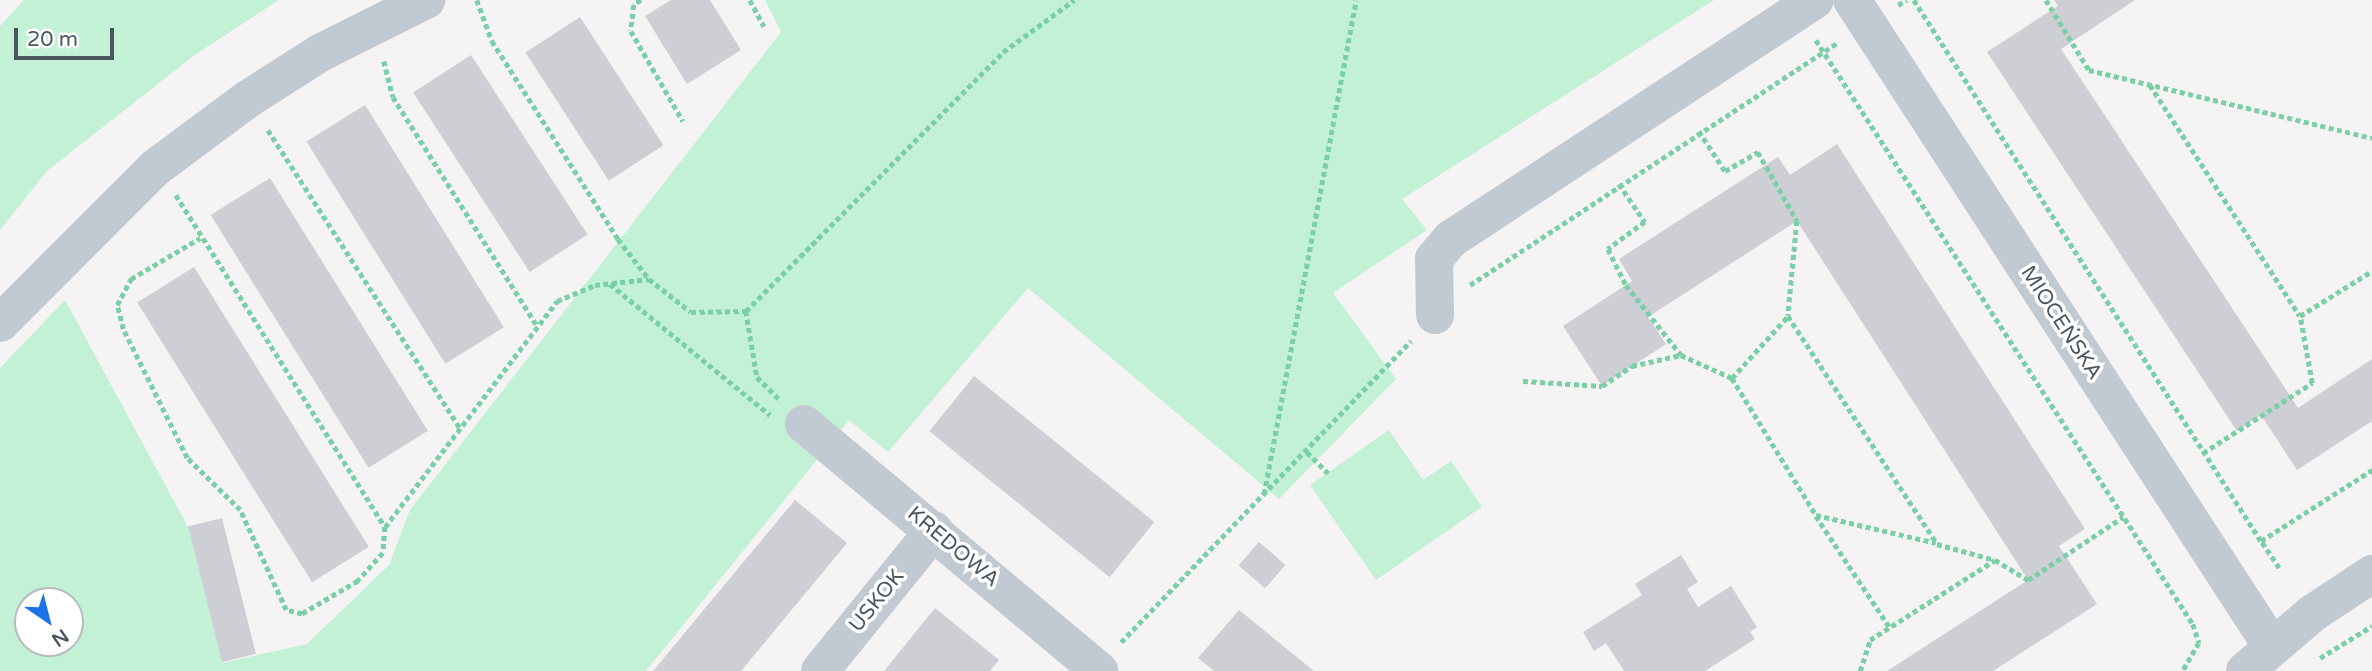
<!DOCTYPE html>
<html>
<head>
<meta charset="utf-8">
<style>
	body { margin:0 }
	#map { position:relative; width:2372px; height:671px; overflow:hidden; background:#f5f3f3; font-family:"Varela Round",sans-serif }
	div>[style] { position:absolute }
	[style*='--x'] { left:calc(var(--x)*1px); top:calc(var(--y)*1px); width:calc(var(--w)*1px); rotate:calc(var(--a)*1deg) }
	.green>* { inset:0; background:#c3f1d5 }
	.building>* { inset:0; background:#cdcfd5; transform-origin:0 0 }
	.path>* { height:4.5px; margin-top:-2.25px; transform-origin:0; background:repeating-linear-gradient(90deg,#7ad0a6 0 5px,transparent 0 8.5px) }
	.minor>* { height:38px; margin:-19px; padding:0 19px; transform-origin:19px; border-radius:19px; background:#c1cad2 }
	span { translate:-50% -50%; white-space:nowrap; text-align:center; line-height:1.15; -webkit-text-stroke:7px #fff; paint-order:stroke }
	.street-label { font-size:21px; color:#4a5661 }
	.north { position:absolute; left:14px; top:587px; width:70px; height:70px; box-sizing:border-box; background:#fff; border:2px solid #b7bbc0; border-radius:50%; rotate:145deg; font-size:19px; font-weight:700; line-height:28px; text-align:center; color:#4a5661 }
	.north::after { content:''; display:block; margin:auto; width:24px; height:32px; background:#1a73e8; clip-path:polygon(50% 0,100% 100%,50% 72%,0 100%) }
	.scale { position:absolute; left:14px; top:28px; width:100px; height:32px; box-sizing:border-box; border:4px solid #4a5661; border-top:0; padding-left:9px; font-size:21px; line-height:24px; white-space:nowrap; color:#4a5661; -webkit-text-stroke:5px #fff; paint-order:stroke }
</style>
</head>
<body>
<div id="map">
	<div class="green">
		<i style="clip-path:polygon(24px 0,279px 0,196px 54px,47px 171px,0 230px,0 26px)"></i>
		<i style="clip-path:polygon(evenodd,765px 0,1714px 0,1402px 199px,1427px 230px,1333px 293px,1396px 379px,1279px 499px,1028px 288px,888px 452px,849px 420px,646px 671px,0 671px,0 368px,65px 300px,188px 527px,222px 663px,307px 644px,389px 565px,410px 510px,781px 32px,765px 0,28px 601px,70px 601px,70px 643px,28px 643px,28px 601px)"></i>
		<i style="clip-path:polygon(1389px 430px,1423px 480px,1451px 461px,1482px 507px,1376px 580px,1310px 485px)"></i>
	</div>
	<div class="building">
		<i style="clip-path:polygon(671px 0,710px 0,741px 50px,687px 84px,645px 16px)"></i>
		<i style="clip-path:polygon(2054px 0,2135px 0,2061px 49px,2298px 408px,2372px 359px,2372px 421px,2297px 470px,2261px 415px,2237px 431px,1987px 52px,2058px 6px)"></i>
		<i style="left:580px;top:17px;width:153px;height:65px;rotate:57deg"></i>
		<i style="left:471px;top:55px;width:214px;height:69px;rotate:57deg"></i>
		<i style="left:365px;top:105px;width:262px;height:69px;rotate:58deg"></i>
		<i style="clip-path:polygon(1837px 144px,2085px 529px,2059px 546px,2097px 604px,1993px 671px,1887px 671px,2028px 580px,1797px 221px,1648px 317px,1666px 344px,1602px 386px,1563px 326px,1632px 281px,1619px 259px,1778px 157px,1790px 175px)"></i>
		<i style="left:270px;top:178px;width:298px;height:70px;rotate:58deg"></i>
		<i style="left:194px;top:267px;width:330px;height:67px;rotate:58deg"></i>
		<i style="left:974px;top:376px;width:232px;height:71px;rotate:39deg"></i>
		<i style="clip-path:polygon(795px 500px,847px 543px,741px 671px,653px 671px)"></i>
		<i style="left:222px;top:518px;width:140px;height:35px;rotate:76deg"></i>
		<i style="left:1259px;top:542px;width:35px;height:31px;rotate:41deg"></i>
		<i style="clip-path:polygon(1681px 555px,1698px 582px,1687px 589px,1698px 607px,1731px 586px,1757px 627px,1750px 632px,1755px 639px,1705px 671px,1624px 671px,1606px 643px,1594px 651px,1583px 632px,1642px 595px,1635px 584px)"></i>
		<i style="clip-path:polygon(935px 608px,999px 660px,990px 671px,884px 671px)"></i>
		<i style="clip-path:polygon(1239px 610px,1314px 671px,1214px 671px,1198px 658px)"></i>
	</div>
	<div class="path">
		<i style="--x:477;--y:0;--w:44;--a:69.9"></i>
		<i style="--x:492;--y:41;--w:235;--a:57.5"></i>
		<i style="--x:618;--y:239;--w:51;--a:52.2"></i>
		<i style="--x:649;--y:279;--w:53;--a:38.2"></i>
		<i style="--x:691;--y:312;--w:55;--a:-1"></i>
		<i style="--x:746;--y:311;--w:365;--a:-45.2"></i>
		<i style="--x:1003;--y:52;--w:88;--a:-36.2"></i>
		<i style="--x:641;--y:0;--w:9;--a:144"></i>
		<i style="--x:634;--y:5;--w:26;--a:97"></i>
		<i style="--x:631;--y:31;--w:104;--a:60"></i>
		<i style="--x:750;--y:0;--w:30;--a:62"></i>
		<i style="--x:1914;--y:0;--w:643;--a:57.32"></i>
		<i style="--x:2046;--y:0;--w:82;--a:58.4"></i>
		<i style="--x:2089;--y:70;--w:291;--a:13.5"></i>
		<i style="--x:1898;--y:5;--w:10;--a:-29"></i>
		<i style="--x:1816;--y:40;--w:695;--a:57.16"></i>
		<i style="--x:2193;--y:624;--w:20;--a:72"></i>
		<i style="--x:2199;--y:643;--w:32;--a:120"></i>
		<i style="--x:384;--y:61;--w:37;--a:76"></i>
		<i style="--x:393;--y:97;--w:271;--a:57.8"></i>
		<i style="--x:2150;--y:85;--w:275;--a:57"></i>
		<i style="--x:268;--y:130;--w:356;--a:57.2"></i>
		<i style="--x:1699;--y:131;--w:48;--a:57"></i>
		<i style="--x:1725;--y:171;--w:38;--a:-30"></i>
		<i style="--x:1758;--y:152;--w:79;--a:60.5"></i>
		<i style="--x:1797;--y:221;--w:95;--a:95.4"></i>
		<i style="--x:1788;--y:316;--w:272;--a:56.8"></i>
		<i style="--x:1937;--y:544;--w:60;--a:15.4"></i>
		<i style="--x:1619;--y:184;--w:46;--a:55.6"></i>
		<i style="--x:1645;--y:222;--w:46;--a:143.9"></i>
		<i style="--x:1608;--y:249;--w:40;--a:63.4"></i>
		<i style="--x:1626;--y:285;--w:89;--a:51.8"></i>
		<i style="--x:1681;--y:355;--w:56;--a:24.3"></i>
		<i style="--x:1732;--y:378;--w:161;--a:58.5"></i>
		<i style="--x:1816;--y:515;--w:123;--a:13.1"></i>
		<i style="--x:176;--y:195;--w:392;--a:57.8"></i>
		<i style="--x:385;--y:527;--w:26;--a:94"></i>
		<i style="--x:383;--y:553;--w:38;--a:132"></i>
		<i style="--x:358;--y:581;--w:65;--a:149.5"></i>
		<i style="--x:302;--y:614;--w:16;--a:-166"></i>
		<i style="--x:286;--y:610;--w:110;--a:-114.7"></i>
		<i style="--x:240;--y:510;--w:74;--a:-135.5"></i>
		<i style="--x:187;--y:458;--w:144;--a:-116.4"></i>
		<i style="--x:123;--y:329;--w:25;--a:-104"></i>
		<i style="--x:117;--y:305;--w:30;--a:-62"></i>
		<i style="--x:131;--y:279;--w:80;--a:-30.7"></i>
		<i style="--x:610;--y:284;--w:207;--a:39.3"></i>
		<i style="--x:1470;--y:285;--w:440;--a:-33.4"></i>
		<i style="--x:746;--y:311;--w:67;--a:80.5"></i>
		<i style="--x:757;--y:377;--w:34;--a:45"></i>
		<i style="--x:1732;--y:378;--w:84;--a:-47.9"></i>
		<i style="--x:1523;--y:381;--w:79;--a:3.6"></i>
		<i style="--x:1602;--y:386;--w:36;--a:-34"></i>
		<i style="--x:1632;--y:366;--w:50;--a:-12.7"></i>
		<i style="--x:1307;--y:452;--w:30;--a:45"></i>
		<i style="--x:2203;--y:453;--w:130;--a:-32.7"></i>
		<i style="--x:2312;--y:383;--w:68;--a:-100.2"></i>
		<i style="--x:2300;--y:316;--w:85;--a:-32"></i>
		<i style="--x:1264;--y:494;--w:502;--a:-79.45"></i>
		<i style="--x:1816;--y:516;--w:134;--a:56.5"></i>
		<i style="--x:385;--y:527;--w:284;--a:-52.7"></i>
		<i style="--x:557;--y:301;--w:41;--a:-22.8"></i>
		<i style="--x:595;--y:285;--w:54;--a:-6.3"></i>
		<i style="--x:2279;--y:568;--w:32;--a:-124"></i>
		<i style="--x:2261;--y:541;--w:132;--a:-32.6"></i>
		<i style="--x:1121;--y:642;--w:418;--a:-46.1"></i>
		<i style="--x:2320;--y:658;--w:61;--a:-31.6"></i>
		<i style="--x:1860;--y:671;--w:33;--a:-72"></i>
		<i style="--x:1870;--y:640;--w:148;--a:-32.6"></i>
		<i style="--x:1995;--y:560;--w:39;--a:31"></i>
		<i style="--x:2028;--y:580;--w:114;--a:-33.6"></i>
	</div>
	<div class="minor">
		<i style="--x:1852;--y:0;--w:769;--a:56.99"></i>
		<i style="--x:1435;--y:315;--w:56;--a:-91"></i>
		<i style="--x:1434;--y:259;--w:26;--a:-50"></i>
		<i style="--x:1451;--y:239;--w:435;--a:-33.3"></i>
		<i style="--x:0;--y:323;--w:219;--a:-45"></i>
		<i style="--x:155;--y:168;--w:116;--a:-36.6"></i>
		<i style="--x:248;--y:99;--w:85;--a:-32.6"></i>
		<i style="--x:320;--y:53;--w:119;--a:-26.6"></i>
		<i style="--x:804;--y:424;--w:385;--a:39.9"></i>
		<i style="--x:820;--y:671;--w:181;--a:-51"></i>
		<i style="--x:2245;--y:671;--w:89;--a:-40.5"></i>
		<i style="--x:2313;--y:613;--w:71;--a:-33.5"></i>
	</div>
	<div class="street-label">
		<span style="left:2061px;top:323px;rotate:57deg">MIOCEŃSKA</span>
		<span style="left:953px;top:547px;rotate:40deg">KREDOWA</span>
		<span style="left:877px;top:601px;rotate:-51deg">USKOK</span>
	</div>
	<div class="north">N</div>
	<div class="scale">20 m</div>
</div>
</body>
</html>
